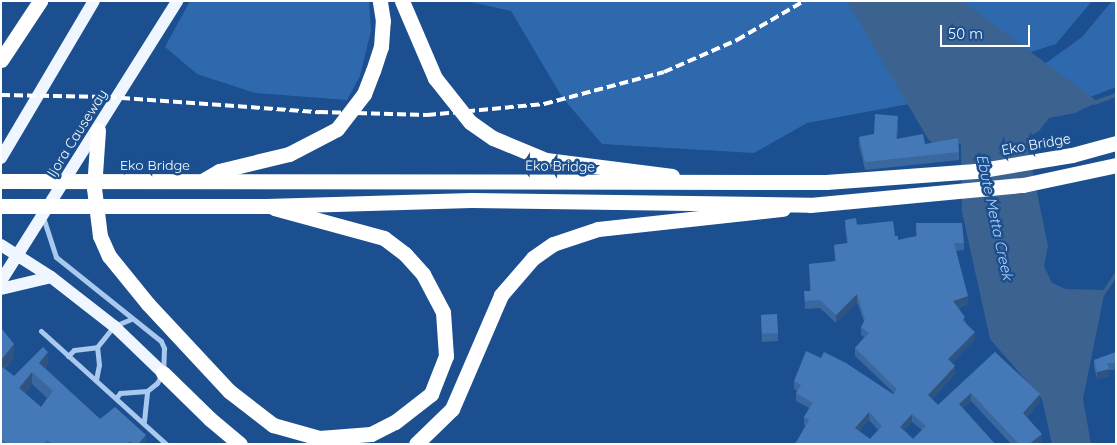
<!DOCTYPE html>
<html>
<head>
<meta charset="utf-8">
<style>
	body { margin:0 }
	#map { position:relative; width:1117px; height:445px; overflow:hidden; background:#1b4f8f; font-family:Quicksand,sans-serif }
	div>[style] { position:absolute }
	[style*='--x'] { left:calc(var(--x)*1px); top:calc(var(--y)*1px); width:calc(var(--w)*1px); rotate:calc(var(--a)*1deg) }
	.green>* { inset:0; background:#2e69ad }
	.water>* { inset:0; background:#3c6290 }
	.stream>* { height:4px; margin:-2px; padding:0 2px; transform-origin:2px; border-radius:2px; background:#3c6290 }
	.minor>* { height:5px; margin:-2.5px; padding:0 2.5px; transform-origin:2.5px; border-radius:2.5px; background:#a9c9ee }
	.primary>* { height:12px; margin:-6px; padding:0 6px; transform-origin:6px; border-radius:6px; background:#f0f6ff }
	.motorway>* { height:15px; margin:-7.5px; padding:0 7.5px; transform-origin:7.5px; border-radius:7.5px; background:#fff }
	.rail>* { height:4px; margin-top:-2px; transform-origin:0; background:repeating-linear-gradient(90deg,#fff 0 9px,transparent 0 13px) }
	.motorway-bridge>* { height:15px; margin:-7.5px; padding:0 7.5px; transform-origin:7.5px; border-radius:7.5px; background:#fff }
	.wall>* { inset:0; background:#3a679d }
	.shaded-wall>* { inset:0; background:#305480 }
	.building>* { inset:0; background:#4478b7; transform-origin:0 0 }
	span { translate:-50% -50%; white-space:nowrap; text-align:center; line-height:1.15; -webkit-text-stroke:5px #1b4f8f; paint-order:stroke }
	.street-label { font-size:14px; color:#fff }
	.water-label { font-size:15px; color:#b5d3f5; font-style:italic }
	.frame { position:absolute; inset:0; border:2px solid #fff; pointer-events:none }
	.scale { position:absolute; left:940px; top:25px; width:90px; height:22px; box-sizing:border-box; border:2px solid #fff; border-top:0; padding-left:6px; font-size:15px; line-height:18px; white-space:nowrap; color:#fff; -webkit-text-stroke:4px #1b4f8f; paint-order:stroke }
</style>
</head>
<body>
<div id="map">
	<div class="green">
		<i style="clip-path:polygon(190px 1px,369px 1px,371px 31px,360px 76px,347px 100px,255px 93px,197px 74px,165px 47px)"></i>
		<i style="clip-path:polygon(466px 1px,857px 1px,909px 104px,807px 123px,754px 153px,602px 144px,562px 97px,511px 11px)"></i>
		<i style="clip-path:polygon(935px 1px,1092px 1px,1056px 44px,1028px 53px)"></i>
		<i style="clip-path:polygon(1112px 1px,1116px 1px,1116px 87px,1090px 97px,1035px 71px,1082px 37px)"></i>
	</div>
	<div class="water">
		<i style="clip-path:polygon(847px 1px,962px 1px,1098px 102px,1075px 113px,1049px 118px,1039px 131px,1026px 139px,1048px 246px,1044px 266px,1052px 283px,1066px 289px,1105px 290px,1083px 399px,1091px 444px,1052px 444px,1042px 399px,990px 339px,962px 212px,961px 144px,949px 141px,935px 145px,928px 139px)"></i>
	</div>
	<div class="stream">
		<i style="--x:1094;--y:103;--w:23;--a:-20"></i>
		<i style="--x:1103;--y:294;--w:23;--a:-56"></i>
	</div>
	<div class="minor">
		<i style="--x:43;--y:217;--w:42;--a:72"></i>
		<i style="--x:56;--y:257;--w:134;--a:38.7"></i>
		<i style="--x:161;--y:341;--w:8;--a:67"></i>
		<i style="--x:164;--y:348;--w:25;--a:92"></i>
		<i style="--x:163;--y:373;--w:12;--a:121"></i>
		<i style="--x:157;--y:383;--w:13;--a:141"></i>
		<i style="--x:147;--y:391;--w:27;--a:176"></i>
		<i style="--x:120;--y:393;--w:6;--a:129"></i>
		<i style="--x:41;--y:331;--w:169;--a:42.1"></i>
		<i style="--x:68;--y:356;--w:8;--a:-45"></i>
		<i style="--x:74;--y:350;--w:23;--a:-7"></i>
		<i style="--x:97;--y:347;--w:27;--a:-51"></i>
		<i style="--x:114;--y:326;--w:18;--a:-22"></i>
		<i style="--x:96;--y:380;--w:15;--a:-79"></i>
		<i style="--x:99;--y:365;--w:18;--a:-96"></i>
		<i style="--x:144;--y:421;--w:30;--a:-84"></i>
	</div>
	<div class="primary">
		<i style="--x:1;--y:158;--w:182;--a:-59.4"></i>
		<i style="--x:1;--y:245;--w:59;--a:32.6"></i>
		<i style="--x:51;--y:277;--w:80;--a:37.9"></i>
		<i style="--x:114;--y:326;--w:68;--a:43.8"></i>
		<i style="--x:1;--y:281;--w:331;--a:-57.8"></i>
		<i style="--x:1;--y:289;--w:51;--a:-13.5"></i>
	</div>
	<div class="motorway">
		<i style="--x:402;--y:1;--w:84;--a:66.8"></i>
		<i style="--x:435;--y:78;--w:56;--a:51.5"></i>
		<i style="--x:470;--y:122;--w:28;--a:35"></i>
		<i style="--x:493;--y:138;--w:57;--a:22.5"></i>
		<i style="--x:546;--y:160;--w:127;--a:7.2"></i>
		<i style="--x:1;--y:60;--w:71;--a:-56.5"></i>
		<i style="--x:98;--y:130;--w:58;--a:93.9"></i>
		<i style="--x:94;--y:188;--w:48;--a:82.9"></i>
		<i style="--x:100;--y:236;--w:22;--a:66"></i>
		<i style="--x:109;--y:256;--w:62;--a:50.9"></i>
		<i style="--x:148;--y:304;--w:119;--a:47"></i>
		<i style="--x:229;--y:391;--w:56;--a:37.7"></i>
		<i style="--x:273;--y:425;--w:48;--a:15.8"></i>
		<i style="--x:319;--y:438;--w:52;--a:-4.4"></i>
		<i style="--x:371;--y:434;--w:27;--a:-27"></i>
		<i style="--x:395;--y:422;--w:46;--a:-37.9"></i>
		<i style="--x:431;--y:394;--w:41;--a:-68.5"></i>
		<i style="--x:446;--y:356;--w:44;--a:-93.9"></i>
		<i style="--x:443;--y:312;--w:43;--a:-117.8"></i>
		<i style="--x:423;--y:274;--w:27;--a:-132"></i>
		<i style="--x:405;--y:254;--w:26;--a:-143"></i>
		<i style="--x:384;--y:238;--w:114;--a:-164.7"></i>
		<i style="--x:202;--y:181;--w:20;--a:-30"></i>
		<i style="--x:219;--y:171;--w:72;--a:-13.7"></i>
		<i style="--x:289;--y:154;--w:54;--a:-27.5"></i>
		<i style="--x:337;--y:129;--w:44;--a:-52.4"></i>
		<i style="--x:364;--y:94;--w:25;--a:-69"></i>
		<i style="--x:373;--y:71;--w:25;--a:-72"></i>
		<i style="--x:381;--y:47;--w:26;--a:-86"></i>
		<i style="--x:383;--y:21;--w:20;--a:-99"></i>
		<i style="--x:163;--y:373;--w:66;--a:44.4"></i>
		<i style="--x:210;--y:419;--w:39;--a:40"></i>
		<i style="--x:416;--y:444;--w:50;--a:-44.2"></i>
		<i style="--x:452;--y:409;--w:124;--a:-66.7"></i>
		<i style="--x:501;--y:295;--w:49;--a:-49.1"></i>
		<i style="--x:533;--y:258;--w:24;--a:-35"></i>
		<i style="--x:553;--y:244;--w:47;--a:-18.4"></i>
		<i style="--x:598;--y:229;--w:186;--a:-6.2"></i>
	</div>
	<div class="rail">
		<i style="--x:1;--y:95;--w:107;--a:1.1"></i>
		<i style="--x:108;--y:97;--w:212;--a:4.1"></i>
		<i style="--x:319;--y:112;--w:108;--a:1.6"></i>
		<i style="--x:427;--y:115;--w:118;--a:-5.4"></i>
		<i style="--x:544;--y:104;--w:124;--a:-14.9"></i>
		<i style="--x:664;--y:72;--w:80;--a:-23.7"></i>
		<i style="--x:737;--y:40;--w:78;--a:-30.2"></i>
	</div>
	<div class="motorway-bridge">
		<i style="--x:1;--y:181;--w:825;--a:0.07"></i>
		<i style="--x:826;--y:182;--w:150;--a:-4.2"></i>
		<i style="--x:976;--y:171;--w:97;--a:-9.5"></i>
		<i style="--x:1072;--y:155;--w:46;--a:-15.3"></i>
		<i style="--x:1;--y:206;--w:265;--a:0"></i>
		<i style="--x:266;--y:206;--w:205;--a:-1.7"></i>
		<i style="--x:471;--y:200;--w:339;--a:0.8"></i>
		<i style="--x:810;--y:205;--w:214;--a:-5.4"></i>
		<i style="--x:1023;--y:185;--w:95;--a:-12.1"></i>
	</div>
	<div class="wall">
		<i style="clip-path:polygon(898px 124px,897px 139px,925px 144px,959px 152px,959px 160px,865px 170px,859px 145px,859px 137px,874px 134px)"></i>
		<i style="clip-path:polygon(evenodd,845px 220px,895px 236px,898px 240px,916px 236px,916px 223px,964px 243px,964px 250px,956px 251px,968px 304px,958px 308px,975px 339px,952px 363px,955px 374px,932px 399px,938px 405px,995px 352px,1040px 402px,1027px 417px,1042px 442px,1039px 444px,1011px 444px,971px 401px,963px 408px,995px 444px,795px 444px,806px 426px,804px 425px,804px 417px,809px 408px,796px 401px,796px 393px,797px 391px,794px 389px,794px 381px,893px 394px,894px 393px,855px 356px,855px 348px,864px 337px,861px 335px,861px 327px,864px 322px,857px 302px,836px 323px,820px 308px,805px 309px,804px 291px,810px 291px,809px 264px,835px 262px,834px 245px,847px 243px,845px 228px,845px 220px,869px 420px,878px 430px,870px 439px,859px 431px,869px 420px,845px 220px,912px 422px,922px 430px,913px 439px,904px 430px,912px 422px)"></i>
		<i style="clip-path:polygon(761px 315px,778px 333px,778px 341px,762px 342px)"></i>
		<i style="clip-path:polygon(evenodd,1px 330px,14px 357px,5px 369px,14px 376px,48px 364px,45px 368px,100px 419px,146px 444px,1px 444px,1px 330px,32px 384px,47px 398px,41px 407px,25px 393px,32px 384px)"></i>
		<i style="clip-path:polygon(1116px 352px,1116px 370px,1109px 370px,1109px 376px,1097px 379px,1094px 367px,1094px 360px)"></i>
	</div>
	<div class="shaded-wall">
		<i style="clip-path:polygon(857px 294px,857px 302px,836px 323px,836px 315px)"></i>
		<i style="clip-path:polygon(968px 296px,968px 304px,953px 309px,953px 301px)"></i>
		<i style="clip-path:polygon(975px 332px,975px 339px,948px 367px,948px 359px)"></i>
		<i style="clip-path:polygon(14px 344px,14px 357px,1px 373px,1px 360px)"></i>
		<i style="clip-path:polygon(48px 352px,48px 364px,39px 375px,39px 363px)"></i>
		<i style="clip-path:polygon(955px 366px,955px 374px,928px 403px,928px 395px)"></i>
		<i style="clip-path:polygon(1109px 369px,1109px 376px,1097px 379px,1097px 372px)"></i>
		<i style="clip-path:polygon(32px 372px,32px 384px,19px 400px,19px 388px)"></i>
		<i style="clip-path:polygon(971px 393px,971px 401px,959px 412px,959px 404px)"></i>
		<i style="clip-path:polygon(1040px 394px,1040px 402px,1023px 421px,1023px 413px)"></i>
		<i style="clip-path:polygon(869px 412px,869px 420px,855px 436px,855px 428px)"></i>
		<i style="clip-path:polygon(912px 414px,912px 422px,900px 435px,900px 427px)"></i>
		<i style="clip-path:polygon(1042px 434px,1042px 442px,1039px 444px,1029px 444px)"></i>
		<i style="clip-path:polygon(146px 435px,146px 444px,138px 444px)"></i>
	</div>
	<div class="building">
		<i style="clip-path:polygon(875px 114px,898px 116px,896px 139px,923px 134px,925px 144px,958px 138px,959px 152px,865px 162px,859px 137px,874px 134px)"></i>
		<i style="clip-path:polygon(evenodd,856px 218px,857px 225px,893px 221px,895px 236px,898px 236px,898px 240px,917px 236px,916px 223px,962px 223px,964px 243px,954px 243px,968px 296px,953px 301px,965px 317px,962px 320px,975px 332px,948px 359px,955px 366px,928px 395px,938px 405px,995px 352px,1040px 394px,1023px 413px,1042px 434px,1029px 444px,1019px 444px,971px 393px,959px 404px,995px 444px,795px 444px,809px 420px,804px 417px,813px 403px,796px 393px,801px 385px,794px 381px,806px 351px,821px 358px,824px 352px,846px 363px,893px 394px,897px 389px,855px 348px,869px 333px,861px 327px,865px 320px,857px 294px,836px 315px,820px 300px,805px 301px,804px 291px,811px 291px,809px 264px,836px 261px,834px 245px,848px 243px,845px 220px,856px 218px,869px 412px,882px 426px,870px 439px,855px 428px,869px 412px,856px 218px,912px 414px,926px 426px,913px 439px,900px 427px,912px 414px)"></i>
		<i style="left:777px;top:314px;width:19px;height:16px;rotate:87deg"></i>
		<i style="clip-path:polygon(2px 329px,14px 344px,1px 360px,1px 330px)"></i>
		<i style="clip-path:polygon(evenodd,43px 347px,48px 352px,39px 363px,100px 419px,115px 407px,146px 435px,138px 444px,134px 444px,130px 441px,127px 444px,53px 444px,47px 440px,44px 444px,7px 444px,1px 438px,1px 366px,14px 376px,43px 347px,32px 372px,53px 391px,41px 407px,19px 388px,32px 372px)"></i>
		<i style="clip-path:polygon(1116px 352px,1116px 363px,1107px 363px,1109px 369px,1097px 372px,1094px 360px)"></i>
	</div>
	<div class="street-label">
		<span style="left:77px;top:133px;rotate:-58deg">Ijora Causeway</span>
		<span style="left:1036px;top:144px;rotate:-10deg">Eko Bridge</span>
		<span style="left:155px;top:165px">Eko Bridge</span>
		<span style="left:560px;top:166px;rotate:1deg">Eko Bridge</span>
	</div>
	<div class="water-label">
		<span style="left:995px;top:217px;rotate:78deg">Ebute Metta Creek</span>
	</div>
	<div class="frame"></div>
	<div class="scale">50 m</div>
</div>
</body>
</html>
